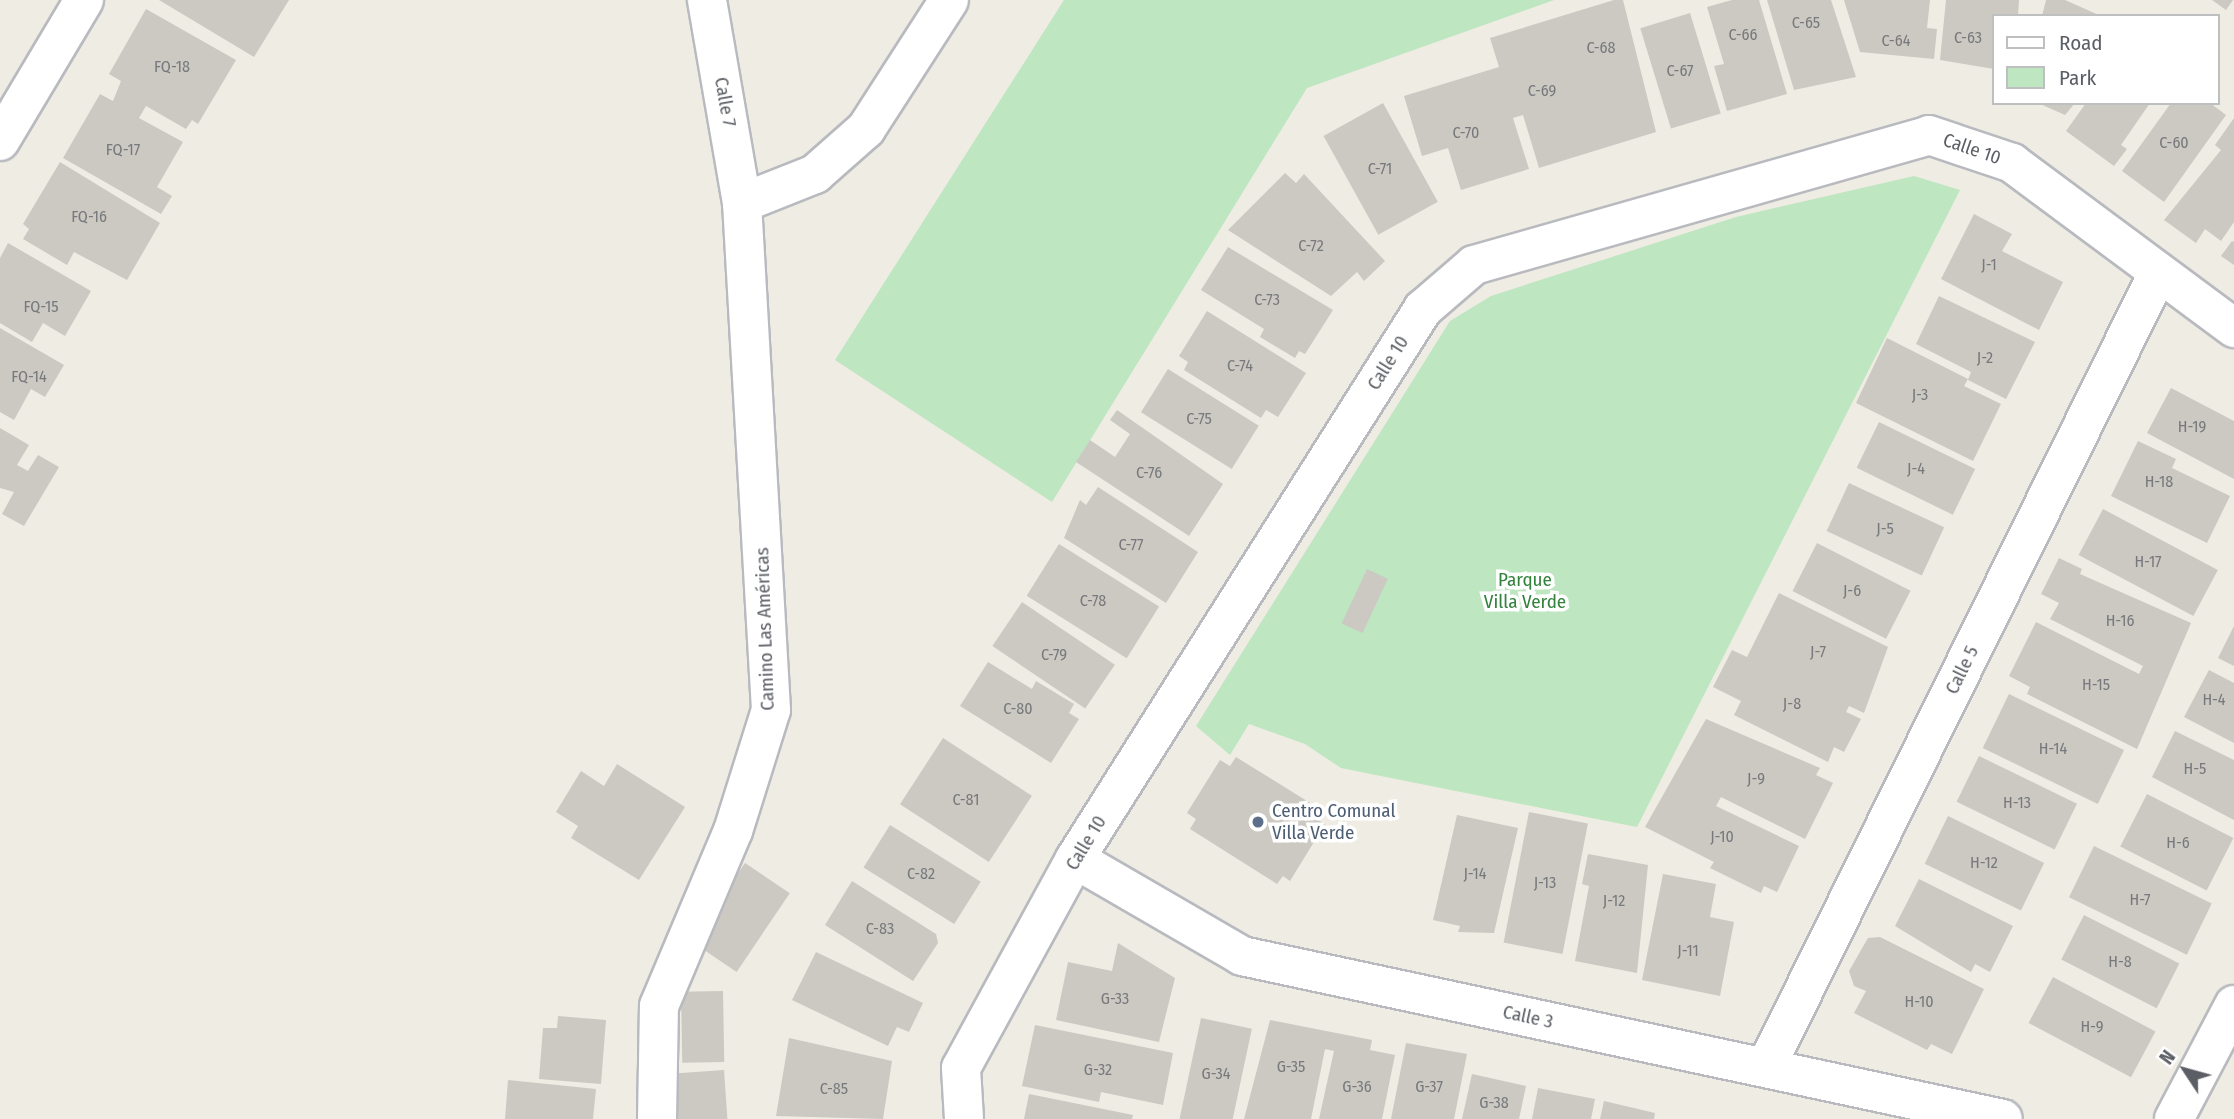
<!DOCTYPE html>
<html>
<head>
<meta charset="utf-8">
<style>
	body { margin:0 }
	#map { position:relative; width:2234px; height:1119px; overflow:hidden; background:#eeece3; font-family:"Fira Sans Condensed",sans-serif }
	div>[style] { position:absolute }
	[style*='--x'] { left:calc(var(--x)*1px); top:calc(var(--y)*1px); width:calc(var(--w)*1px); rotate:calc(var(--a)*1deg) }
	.green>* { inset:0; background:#bee6c1 }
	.building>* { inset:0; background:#cbc9c2; transform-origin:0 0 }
	.roads { filter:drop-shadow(2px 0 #b8babf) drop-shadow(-2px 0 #b8babf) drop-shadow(0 2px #b8babf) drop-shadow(0 -2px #b8babf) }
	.street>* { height:38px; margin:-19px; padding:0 19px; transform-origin:19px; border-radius:19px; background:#fff }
	.dots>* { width:19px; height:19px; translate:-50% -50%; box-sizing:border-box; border:4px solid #fff; border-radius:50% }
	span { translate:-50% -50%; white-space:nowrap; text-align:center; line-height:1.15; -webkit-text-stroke:7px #fff; paint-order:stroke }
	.number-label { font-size:16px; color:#77797c }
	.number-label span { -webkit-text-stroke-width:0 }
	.street-label { font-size:19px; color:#5b5e64 }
	.park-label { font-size:19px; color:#33833d }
	.service-label { font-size:19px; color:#4e5e75 }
	.left { translate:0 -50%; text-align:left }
	.legend { position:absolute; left:1992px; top:14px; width:228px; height:91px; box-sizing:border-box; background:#fff; border:2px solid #bdbfc1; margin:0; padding:9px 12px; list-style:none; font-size:21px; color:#5b5e64 }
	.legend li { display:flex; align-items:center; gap:14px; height:35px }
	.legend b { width:35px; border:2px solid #bdbfc1 }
	.north { position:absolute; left:2150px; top:1035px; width:70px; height:70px; -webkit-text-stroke:5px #fff; paint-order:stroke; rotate:306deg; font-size:19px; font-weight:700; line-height:28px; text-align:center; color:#5b5e64 }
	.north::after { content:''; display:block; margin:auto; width:24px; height:32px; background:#5b5e64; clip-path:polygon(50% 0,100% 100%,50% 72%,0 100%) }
</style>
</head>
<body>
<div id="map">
	<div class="green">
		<i style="clip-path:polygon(1064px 0,1554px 0,1307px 88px,1052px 502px,835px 360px)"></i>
		<i style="clip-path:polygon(1914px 176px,1960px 190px,1637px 827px,1341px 768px,1305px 744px,1249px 724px,1230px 755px,1196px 726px,1450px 321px,1491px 296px,1736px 217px)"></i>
	</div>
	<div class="building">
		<i style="clip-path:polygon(159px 0,289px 0,254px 57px)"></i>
		<i style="clip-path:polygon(1614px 0,1623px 0,1656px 132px,1539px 168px,1523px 115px,1513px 118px,1529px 169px,1461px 190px,1448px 148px,1422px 156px,1404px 96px,1499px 67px,1490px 38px)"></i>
		<i style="clip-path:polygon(1732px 0,1759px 0,1787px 94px,1727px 111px,1714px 66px,1724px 64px,1707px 7px)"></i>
		<i style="clip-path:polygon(1767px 0,1831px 0,1856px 77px,1794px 90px)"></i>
		<i style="clip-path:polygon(1844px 0,1930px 0,1927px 28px,1937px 29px,1934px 59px,1860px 52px)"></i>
		<i style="clip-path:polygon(1946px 0,2019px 0,2018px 16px,1994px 16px,1994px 69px,1940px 60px)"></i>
		<i style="clip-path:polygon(2046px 0,2065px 0,2101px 16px,2042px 16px)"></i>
		<i style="clip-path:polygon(2212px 0,2233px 0,2226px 10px)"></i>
		<i style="clip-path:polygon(146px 9px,236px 60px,198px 124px,192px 120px,186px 129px,146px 106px,139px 118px,183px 142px,157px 187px,172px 196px,161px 214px,63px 158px,100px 94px,113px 101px,121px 81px,109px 74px)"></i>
		<i style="left:1690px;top:13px;width:105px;height:52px;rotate:73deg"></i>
		<i style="left:1383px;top:103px;width:113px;height:68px;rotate:61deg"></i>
		<i style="clip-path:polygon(2038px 103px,2075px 103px,2065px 115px)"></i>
		<i style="clip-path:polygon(2086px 103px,2150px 103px,2121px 145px,2127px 149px,2114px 166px,2066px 131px)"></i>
		<i style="clip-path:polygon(2171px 103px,2210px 103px,2226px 115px,2164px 202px,2122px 171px)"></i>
		<i style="clip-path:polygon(2234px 118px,2234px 222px,2221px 241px,2205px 229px,2196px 243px,2164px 220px,2221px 150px,2215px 145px)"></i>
		<i style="clip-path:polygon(60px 162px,160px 223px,127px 280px,74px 252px,67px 265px,23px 239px,29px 229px,23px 224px)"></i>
		<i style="clip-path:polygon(1285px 173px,1296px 183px,1304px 174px,1385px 261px,1364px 281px,1357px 272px,1331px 296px,1228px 230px)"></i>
		<i style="clip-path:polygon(1974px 214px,2012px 234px,2002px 251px,2063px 282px,2039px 330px,1941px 279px)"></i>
		<i style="clip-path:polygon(2232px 241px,2234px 242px,2234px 265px,2221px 256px)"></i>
		<i style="clip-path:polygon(8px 243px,91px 291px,65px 336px,43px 323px,32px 342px,0 323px,0 258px)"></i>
		<i style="clip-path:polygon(1228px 247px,1333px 310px,1305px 354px,1299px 351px,1295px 358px,1260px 337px,1264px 329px,1201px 290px)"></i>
		<i style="clip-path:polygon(1939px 296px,2035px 342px,2006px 399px,1968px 380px,1971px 372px,1916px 344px)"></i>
		<i style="clip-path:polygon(1207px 311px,1306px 373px,1278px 417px,1266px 410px,1261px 418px,1184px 370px,1188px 362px,1179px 356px)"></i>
		<i style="clip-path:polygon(0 328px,64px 365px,45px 397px,31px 389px,14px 420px,0 412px)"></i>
		<i style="clip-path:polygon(1887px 338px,1968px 379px,1964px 386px,2001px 404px,1973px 461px,1856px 403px)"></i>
		<i style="left:1168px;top:369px;width:107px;height:51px;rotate:32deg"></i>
		<i style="clip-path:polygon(2171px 388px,2234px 421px,2234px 479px,2147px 433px)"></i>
		<i style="clip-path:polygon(1117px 410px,1223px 484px,1189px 536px,1076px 462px,1090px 440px,1115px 457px,1130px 434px,1110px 420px)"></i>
		<i style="left:1879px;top:422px;width:107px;height:51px;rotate:26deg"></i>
		<i style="clip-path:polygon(0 428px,29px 445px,17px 465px,28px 471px,38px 455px,59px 467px,24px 526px,2px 514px,14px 492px,0 488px)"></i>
		<i style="clip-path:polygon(2138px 441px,2176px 459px,2172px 468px,2230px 496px,2207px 543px,2111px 496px)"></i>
		<i style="left:1849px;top:483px;width:105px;height:53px;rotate:25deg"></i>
		<i style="clip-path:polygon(1098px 487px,1198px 552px,1166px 603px,1064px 538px,1080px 500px,1086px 505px)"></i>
		<i style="left:2103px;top:509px;width:130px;height:52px;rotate:28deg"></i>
		<i style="left:1817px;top:543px;width:105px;height:54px;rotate:27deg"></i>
		<i style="left:1059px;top:544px;width:118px;height:61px;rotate:32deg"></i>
		<i style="clip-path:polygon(2059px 558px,2082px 569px,2080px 574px,2191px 623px,2137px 749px,2027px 694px,2030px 687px,2009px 676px,2036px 622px,2139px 674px,2143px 666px,2050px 619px,2059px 603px,2041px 594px)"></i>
		<i style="left:1367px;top:569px;width:23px;height:60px;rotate:25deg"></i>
		<i style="clip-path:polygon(1779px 593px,1888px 647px,1864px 713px,1849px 706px,1846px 712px,1861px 719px,1844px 752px,1834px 747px,1828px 762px,1734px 715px,1741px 701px,1713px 687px,1732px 650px,1747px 657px)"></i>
		<i style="left:1022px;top:602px;width:112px;height:53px;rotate:34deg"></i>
		<i style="clip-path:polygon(2234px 626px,2234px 666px,2218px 658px)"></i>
		<i style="clip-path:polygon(988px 662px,1032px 689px,1036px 681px,1074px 704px,1069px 713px,1079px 719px,1051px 763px,960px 706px)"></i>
		<i style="clip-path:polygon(2209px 670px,2234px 683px,2234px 743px,2184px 717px)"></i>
		<i style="left:2009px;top:694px;width:128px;height:60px;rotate:26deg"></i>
		<i style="clip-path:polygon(1706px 719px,1820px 768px,1816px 775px,1833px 783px,1805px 839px,1721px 797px,1716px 806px,1799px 846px,1777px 892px,1764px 886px,1761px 893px,1710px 868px,1714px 862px,1645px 827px)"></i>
		<i style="clip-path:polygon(2175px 731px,2234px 760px,2234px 820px,2152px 777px)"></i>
		<i style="left:943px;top:738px;width:106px;height:79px;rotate:33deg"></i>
		<i style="left:1979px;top:756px;width:109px;height:51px;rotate:26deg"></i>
		<i style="clip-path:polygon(1236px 757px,1323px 811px,1318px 820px,1325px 824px,1290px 881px,1283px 876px,1277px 884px,1190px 829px,1196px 819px,1187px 813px,1220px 760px,1230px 766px)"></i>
		<i style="clip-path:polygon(617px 764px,685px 807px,639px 880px,571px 838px,578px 826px,556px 812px,581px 771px,604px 786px)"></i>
		<i style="left:2147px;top:794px;width:97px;height:59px;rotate:27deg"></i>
		<i style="left:1529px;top:812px;width:60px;height:133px;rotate:11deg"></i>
		<i style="clip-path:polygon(1457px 815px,1518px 828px,1494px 933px,1458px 932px,1460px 926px,1433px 920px)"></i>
		<i style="left:1948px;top:816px;width:107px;height:53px;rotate:26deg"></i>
		<i style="left:890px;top:825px;width:107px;height:50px;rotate:32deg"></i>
		<i style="left:2094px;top:846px;width:131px;height:57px;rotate:26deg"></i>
		<i style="clip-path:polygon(1588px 854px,1648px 865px,1637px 973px,1575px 961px,1589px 886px,1582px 884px)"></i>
		<i style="left:745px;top:863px;width:54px;height:95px;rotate:34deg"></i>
		<i style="clip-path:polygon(1663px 874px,1716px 884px,1710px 917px,1734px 922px,1720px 996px,1642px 980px)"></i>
		<i style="clip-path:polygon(1919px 879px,2013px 926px,1990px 972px,1975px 964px,1971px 972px,1895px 926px)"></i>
		<i style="clip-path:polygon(852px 881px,936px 934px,938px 943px,913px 981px,825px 925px)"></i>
		<i style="left:2084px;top:915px;width:107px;height:50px;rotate:27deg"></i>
		<i style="clip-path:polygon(1880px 937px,1984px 989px,1952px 1054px,1931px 1044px,1927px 1050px,1854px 1013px,1866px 991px,1854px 986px,1849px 971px,1868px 938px)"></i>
		<i style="clip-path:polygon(1118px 943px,1175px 978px,1159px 1042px,1056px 1020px,1068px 962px,1112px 971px)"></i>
		<i style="clip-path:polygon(816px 952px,923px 1003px,909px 1032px,897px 1027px,888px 1046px,792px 1000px)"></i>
		<i style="left:2053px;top:977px;width:116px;height:52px;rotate:28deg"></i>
		<i style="left:723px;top:991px;width:71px;height:42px;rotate:89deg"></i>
		<i style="clip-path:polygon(558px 1016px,606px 1020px,601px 1084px,539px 1079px,543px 1028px,557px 1028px)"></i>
		<i style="left:1201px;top:1018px;width:52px;height:103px;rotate:12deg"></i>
		<i style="clip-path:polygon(1270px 1020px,1372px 1040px,1370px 1050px,1395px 1055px,1382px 1119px,1319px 1119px,1334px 1051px,1325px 1049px,1311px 1119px,1244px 1119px)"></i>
		<i style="clip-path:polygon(1035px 1025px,1173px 1053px,1163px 1105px,1101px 1092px,1099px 1102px,1022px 1086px)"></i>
		<i style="clip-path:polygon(789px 1038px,892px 1061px,883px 1119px,776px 1116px)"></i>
		<i style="clip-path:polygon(1406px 1043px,1467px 1054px,1454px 1119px,1391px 1119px)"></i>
		<i style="left:724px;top:1070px;width:49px;height:50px;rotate:86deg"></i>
		<i style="clip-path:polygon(1472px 1074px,1526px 1086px,1519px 1119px,1462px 1119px)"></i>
		<i style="clip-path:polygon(508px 1080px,596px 1089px,593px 1119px,505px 1119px)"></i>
		<i style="clip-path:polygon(1538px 1088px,1595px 1099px,1591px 1119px,1532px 1119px)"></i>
		<i style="clip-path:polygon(1029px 1094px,1133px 1115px,1132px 1119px,1024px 1119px)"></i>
		<i style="clip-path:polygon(1604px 1101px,1655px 1113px,1654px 1119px,1600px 1119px)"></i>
	</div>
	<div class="roads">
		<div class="street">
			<i style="--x:0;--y:141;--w:164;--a:-59.2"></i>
			<i style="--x:742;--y:203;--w:79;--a:-21.7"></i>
			<i style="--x:815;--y:174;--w:68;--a:-41.4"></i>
			<i style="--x:866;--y:129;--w:153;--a:-57.2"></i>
			<i style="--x:1075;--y:859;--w:193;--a:30.1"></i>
			<i style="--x:1242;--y:956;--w:778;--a:12.09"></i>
			<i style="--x:1766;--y:1067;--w:885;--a:-63.72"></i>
			<i style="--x:657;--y:1119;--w:113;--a:-89"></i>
			<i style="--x:659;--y:1006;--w:190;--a:-67.1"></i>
			<i style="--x:733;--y:831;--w:127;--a:-72.6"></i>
			<i style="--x:771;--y:710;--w:508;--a:-93.27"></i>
			<i style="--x:742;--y:203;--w:206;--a:-99.8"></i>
			<i style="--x:964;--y:1119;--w:51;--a:-93.4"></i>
			<i style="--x:961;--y:1068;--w:238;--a:-61.4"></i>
			<i style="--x:1075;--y:859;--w:651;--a:-57.68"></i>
			<i style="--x:1423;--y:309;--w:67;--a:-40.8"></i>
			<i style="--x:1474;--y:265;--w:473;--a:-15.9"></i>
			<i style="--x:1929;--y:135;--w:88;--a:18.6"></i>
			<i style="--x:2012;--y:163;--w:277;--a:36.6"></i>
			<i style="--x:2174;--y:1119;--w:129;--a:-62.2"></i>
		</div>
	</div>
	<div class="dots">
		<i style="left:1258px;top:822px;background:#5c6f8a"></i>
	</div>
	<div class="number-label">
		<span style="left:1806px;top:23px">C-65</span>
		<span style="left:1743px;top:35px">C-66</span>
		<span style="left:1968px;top:38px">C-63</span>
		<span style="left:1896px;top:41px">C-64</span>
		<span style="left:1601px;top:48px">C-68</span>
		<span style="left:172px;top:67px">FQ-18</span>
		<span style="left:1680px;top:71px">C-67</span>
		<span style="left:1542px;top:91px">C-69</span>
		<span style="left:1466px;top:133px">C-70</span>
		<span style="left:2174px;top:143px">C-60</span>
		<span style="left:123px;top:150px">FQ-17</span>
		<span style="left:1380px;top:169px">C-71</span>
		<span style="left:89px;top:217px">FQ-16</span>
		<span style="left:1311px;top:246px">C-72</span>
		<span style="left:1989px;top:265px">J-1</span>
		<span style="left:1267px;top:300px">C-73</span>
		<span style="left:41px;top:307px">FQ-15</span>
		<span style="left:1985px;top:358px">J-2</span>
		<span style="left:1240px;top:366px">C-74</span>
		<span style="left:29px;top:377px">FQ-14</span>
		<span style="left:1920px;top:395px">J-3</span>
		<span style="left:1199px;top:419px">C-75</span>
		<span style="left:2192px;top:427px">H-19</span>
		<span style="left:1916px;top:469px">J-4</span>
		<span style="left:1149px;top:473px">C-76</span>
		<span style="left:2159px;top:482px">H-18</span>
		<span style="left:1885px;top:529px">J-5</span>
		<span style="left:1131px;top:545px">C-77</span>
		<span style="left:2148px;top:562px">H-17</span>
		<span style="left:1852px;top:591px">J-6</span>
		<span style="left:1093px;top:601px">C-78</span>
		<span style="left:2120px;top:621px">H-16</span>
		<span style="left:1818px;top:652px">J-7</span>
		<span style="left:1054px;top:655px">C-79</span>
		<span style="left:2096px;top:685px">H-15</span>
		<span style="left:2214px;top:700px">H-4</span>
		<span style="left:1792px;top:704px">J-8</span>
		<span style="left:1018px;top:709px">C-80</span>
		<span style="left:2053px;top:749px">H-14</span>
		<span style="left:2195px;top:769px">H-5</span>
		<span style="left:1756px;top:779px">J-9</span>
		<span style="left:966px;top:800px">C-81</span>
		<span style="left:2017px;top:803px">H-13</span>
		<span style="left:1722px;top:837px">J-10</span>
		<span style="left:2178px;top:843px">H-6</span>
		<span style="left:1984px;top:863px">H-12</span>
		<span style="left:921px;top:874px">C-82</span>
		<span style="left:1475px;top:874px">J-14</span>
		<span style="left:1545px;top:883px">J-13</span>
		<span style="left:2140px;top:900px">H-7</span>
		<span style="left:1614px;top:901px">J-12</span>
		<span style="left:880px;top:929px">C-83</span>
		<span style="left:1688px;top:951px">J-11</span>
		<span style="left:2120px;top:962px">H-8</span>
		<span style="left:1115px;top:999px">G-33</span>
		<span style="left:1919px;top:1002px">H-10</span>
		<span style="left:2092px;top:1027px">H-9</span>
		<span style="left:1291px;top:1067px">G-35</span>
		<span style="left:1098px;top:1070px">G-32</span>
		<span style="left:1216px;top:1074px">G-34</span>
		<span style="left:1357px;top:1087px">G-36</span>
		<span style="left:1429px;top:1087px">G-37</span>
		<span style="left:834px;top:1089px">C-85</span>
		<span style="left:1494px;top:1103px">G-38</span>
	</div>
	<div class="street-label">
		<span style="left:725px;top:102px;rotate:80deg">Calle 7</span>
		<span style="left:1972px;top:149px;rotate:19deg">Calle 10</span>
		<span style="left:1388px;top:363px;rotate:-58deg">Calle 10</span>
		<span style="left:765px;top:629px;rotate:-92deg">Camino Las Américas</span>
		<span style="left:1962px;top:670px;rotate:-64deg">Calle 5</span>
		<span style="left:1086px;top:843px;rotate:-59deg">Calle 10</span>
		<span style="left:1528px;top:1017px;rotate:12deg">Calle 3</span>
	</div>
	<div class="park-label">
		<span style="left:1525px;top:591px">Parque<br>Villa Verde</span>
	</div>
	<div class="service-label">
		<span class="left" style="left:1272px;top:822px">Centro Comunal<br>Villa Verde</span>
	</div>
	<ul class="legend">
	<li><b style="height:9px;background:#fff"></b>Road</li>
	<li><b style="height:19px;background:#bee6c1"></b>Park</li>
	</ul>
	<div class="north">N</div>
</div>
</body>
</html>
